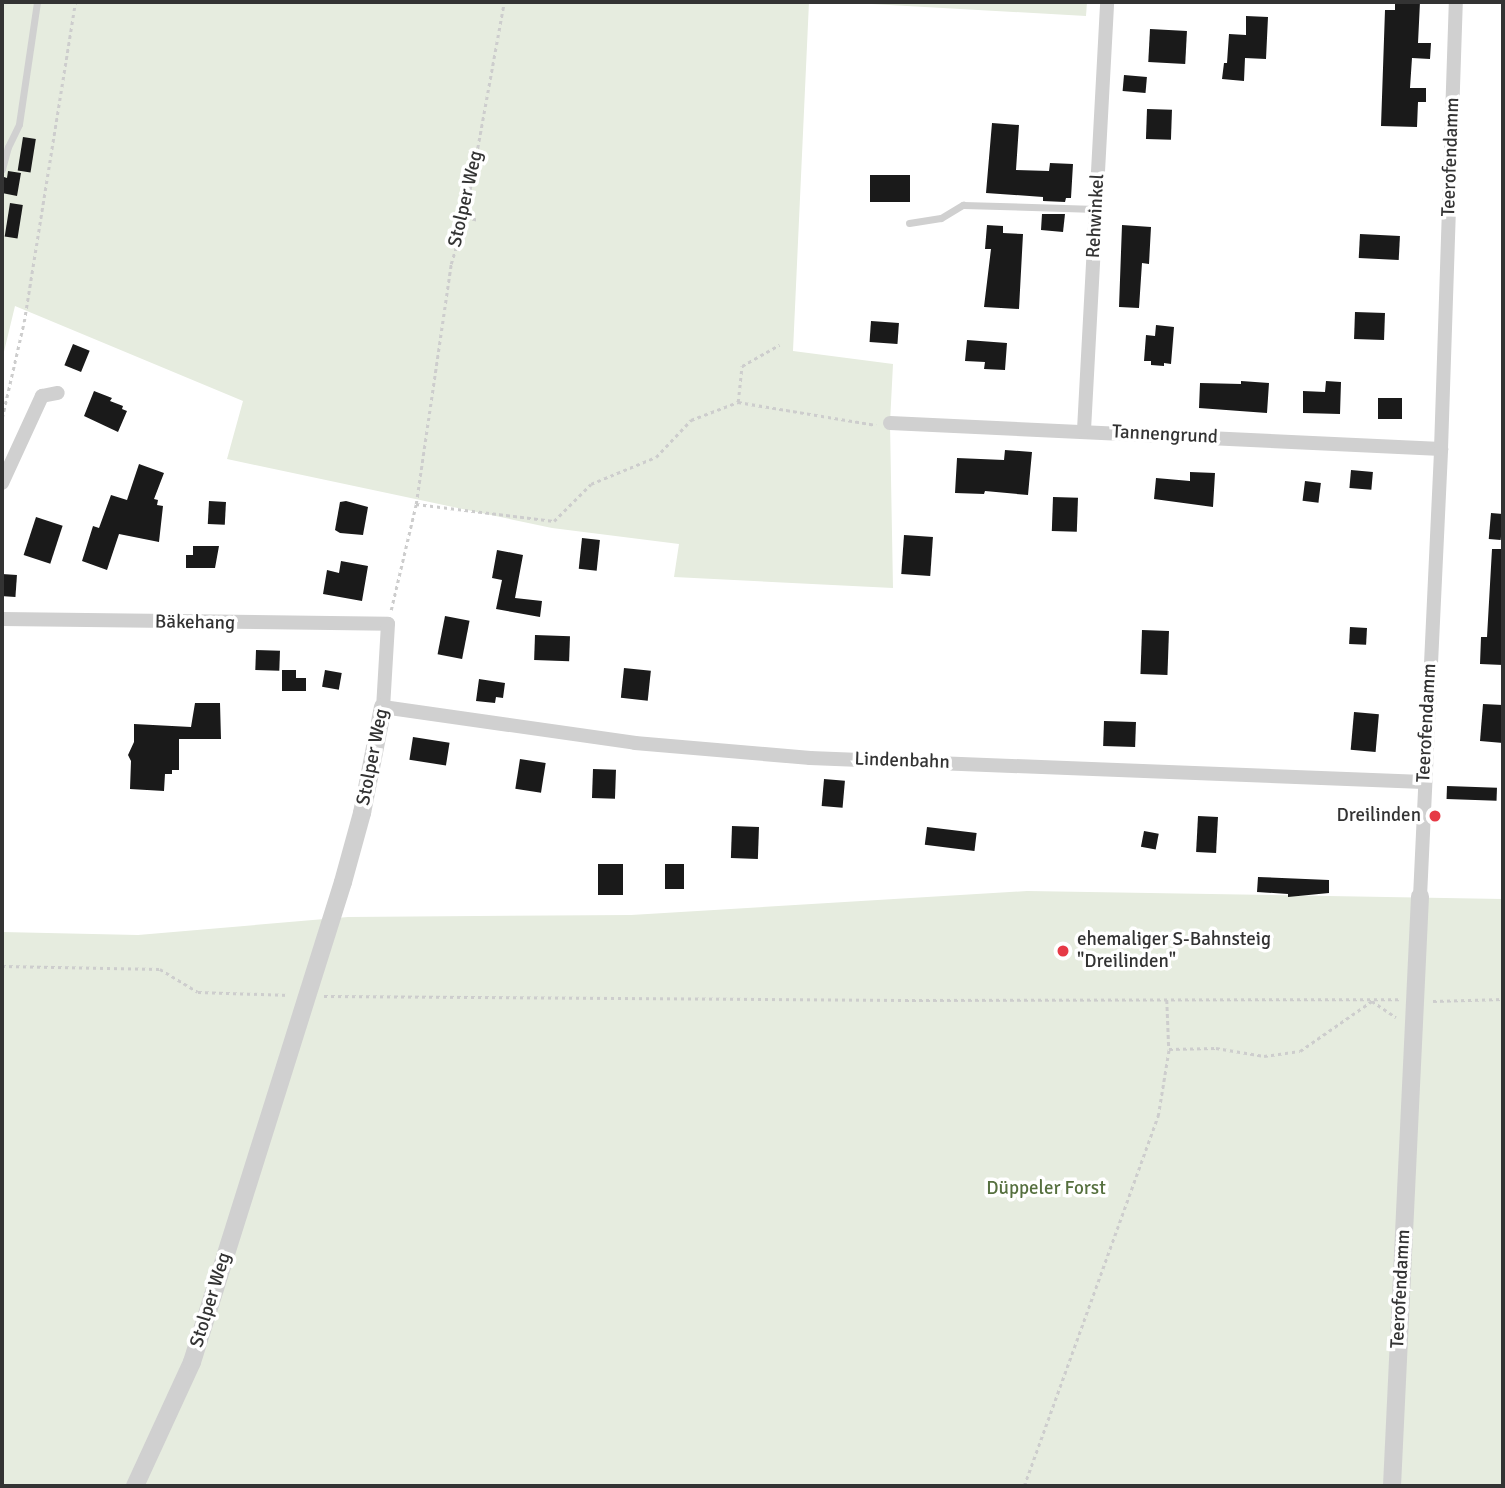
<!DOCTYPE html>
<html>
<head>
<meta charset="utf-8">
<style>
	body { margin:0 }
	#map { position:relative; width:1505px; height:1488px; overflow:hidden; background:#fff; font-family:Signika,sans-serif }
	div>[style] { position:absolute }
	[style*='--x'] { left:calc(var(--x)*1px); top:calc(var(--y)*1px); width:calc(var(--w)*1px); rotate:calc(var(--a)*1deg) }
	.green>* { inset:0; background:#e6ecdf }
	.building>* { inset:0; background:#1a1a1a; transform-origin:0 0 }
	.path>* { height:2.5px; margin-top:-1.25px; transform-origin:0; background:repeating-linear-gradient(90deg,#cdcdcd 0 3.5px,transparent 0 7px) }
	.service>* { height:7px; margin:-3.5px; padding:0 3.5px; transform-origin:3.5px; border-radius:3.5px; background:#d0d0d0 }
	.minor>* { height:14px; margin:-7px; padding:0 7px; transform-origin:7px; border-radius:7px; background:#d0d0d0 }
	.tertiary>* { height:18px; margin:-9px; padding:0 9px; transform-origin:9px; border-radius:9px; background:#d0d0d0 }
	.dots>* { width:19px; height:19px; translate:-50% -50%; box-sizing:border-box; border:4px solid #fff; border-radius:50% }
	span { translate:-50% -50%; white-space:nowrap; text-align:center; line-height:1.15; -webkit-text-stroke:7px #fff; paint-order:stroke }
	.street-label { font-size:19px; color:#333 }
	.poi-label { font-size:19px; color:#333 }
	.right { translate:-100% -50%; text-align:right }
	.left { translate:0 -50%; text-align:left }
	.park-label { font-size:19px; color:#56703f }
	.frame { position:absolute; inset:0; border:4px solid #333; pointer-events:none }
</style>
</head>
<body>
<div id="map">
	<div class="green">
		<i style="clip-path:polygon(2px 2px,809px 2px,793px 351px,893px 364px,890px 423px,893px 588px,674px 577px,679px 544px,552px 528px,227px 459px,243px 401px,15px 306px,2px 360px)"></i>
		<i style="clip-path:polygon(836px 2px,1087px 2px,1086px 16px)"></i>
		<i style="clip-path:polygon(1027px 891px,1503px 899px,1503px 1486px,2px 1486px,2px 932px,138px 935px,348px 917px,631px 915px)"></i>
	</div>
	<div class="building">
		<i style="clip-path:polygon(1395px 2px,1420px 2px,1418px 43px,1431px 43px,1430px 59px,1412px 58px,1410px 88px,1426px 88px,1426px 102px,1418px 102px,1417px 127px,1381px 126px,1385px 10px,1395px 10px)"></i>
		<i style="clip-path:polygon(1246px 16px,1268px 17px,1266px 59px,1245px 58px,1244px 81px,1222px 79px,1224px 63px,1227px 63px,1229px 34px,1246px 35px)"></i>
		<i style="left:1150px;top:29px;width:37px;height:33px;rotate:3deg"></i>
		<i style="left:1124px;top:75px;width:23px;height:16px;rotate:5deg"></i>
		<i style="left:1147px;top:109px;width:25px;height:30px;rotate:2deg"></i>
		<i style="clip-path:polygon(992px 123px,1019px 125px,1016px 170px,1049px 171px,1050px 163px,1073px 164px,1071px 198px,1066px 198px,1065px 202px,1043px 201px,1043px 197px,986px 193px)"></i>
		<i style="left:23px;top:137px;width:13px;height:34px;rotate:9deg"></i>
		<i style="clip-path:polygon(8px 171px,21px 173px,17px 196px,2px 193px,4px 177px,7px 178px)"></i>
		<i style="left:910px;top:175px;width:27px;height:40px;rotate:90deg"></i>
		<i style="left:10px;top:203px;width:13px;height:34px;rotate:9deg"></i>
		<i style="clip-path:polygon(1042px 214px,1065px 214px,1063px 232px,1041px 230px)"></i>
		<i style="clip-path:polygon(987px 225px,1003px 226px,1003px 233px,1023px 234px,1019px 309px,984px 307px,991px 249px,985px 249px)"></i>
		<i style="clip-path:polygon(1122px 225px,1151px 227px,1149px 264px,1142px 263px,1139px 308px,1119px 307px)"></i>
		<i style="left:1360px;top:234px;width:40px;height:24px;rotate:3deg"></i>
		<i style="left:1355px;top:312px;width:30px;height:27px;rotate:2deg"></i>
		<i style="left:871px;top:321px;width:28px;height:21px;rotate:4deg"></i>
		<i style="clip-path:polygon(1156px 325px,1174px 327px,1171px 364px,1164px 363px,1164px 366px,1151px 365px,1151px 361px,1144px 361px,1146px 335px,1155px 336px)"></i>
		<i style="clip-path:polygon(967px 340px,1007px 343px,1005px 370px,984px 369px,985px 362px,965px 361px)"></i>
		<i style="left:73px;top:344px;width:18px;height:23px;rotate:22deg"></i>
		<i style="clip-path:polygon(1241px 381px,1269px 383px,1267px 413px,1199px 408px,1200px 383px,1241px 384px)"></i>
		<i style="clip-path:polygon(1326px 381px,1341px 382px,1340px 414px,1303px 413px,1303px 391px,1325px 392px)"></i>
		<i style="clip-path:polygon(94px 391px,112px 398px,110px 401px,123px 406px,122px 409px,127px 411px,118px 432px,84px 416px)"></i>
		<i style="left:1378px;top:398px;width:24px;height:21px"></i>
		<i style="clip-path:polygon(1005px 450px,1032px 452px,1028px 495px,985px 491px,984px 494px,955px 493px,957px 458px,1004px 460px)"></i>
		<i style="clip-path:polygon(139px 464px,164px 473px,154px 499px,158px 500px,157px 505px,163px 506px,159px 542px,119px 534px,107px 570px,82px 561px,93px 526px,99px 528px,111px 495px,127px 500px)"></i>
		<i style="left:1351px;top:470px;width:22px;height:18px;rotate:5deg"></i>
		<i style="clip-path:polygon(1190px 472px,1215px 473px,1213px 507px,1154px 499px,1156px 478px,1190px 481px)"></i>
		<i style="left:1305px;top:481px;width:16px;height:20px;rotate:7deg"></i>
		<i style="left:1053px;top:497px;width:25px;height:34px;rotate:2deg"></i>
		<i style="left:209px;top:501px;width:17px;height:23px;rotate:3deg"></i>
		<i style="clip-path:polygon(346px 501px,368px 507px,363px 535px,340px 533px,335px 530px,340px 502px)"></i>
		<i style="left:1491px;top:513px;width:12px;height:26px;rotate:5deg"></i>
		<i style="left:36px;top:517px;width:28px;height:40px;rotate:18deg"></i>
		<i style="left:904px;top:535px;width:29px;height:39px;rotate:4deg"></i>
		<i style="left:582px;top:538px;width:18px;height:31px;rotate:6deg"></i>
		<i style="clip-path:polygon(193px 546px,219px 546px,215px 568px,186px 568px,186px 555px,193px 555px)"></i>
		<i style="clip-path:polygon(1492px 549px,1503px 549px,1503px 665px,1480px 664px,1481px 637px,1487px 637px)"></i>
		<i style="clip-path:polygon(497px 550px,523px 555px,515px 598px,542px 601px,540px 617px,496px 609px,502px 580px,492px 578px)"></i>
		<i style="clip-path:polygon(341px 561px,368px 566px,362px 601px,323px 594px,327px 570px,339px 573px)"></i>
		<i style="left:2px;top:574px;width:15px;height:22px;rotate:4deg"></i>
		<i style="left:445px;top:616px;width:25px;height:39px;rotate:11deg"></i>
		<i style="left:1350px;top:627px;width:17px;height:17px;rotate:3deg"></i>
		<i style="left:1142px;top:630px;width:27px;height:44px;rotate:2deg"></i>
		<i style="left:535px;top:635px;width:35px;height:25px;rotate:2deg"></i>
		<i style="left:256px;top:650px;width:24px;height:20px;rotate:2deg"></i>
		<i style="left:624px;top:668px;width:27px;height:30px;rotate:6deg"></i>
		<i style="clip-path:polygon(282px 670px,296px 670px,296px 678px,306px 678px,306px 691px,282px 691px)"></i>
		<i style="left:325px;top:670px;width:17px;height:17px;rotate:10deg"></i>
		<i style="clip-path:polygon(479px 679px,505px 683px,503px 698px,496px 697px,495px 703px,476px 701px)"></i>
		<i style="clip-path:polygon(195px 703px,220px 703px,221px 739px,179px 739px,179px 770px,172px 770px,172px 774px,165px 774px,164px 791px,130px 789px,131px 761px,128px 755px,134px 742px,134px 724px,191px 727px)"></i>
		<i style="clip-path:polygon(1483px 704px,1503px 705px,1503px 743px,1480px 741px)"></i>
		<i style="left:1354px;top:712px;width:25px;height:38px;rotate:5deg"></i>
		<i style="left:1104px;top:721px;width:32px;height:25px;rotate:2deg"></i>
		<i style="left:413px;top:737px;width:37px;height:23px;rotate:9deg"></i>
		<i style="left:520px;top:759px;width:26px;height:30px;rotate:9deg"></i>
		<i style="left:593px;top:769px;width:23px;height:29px;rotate:2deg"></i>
		<i style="left:824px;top:779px;width:21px;height:27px;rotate:5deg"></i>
		<i style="left:1447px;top:786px;width:50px;height:13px;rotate:2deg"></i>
		<i style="left:1198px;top:816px;width:20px;height:36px;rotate:3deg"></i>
		<i style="left:732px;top:826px;width:27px;height:32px;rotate:2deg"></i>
		<i style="left:927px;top:827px;width:50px;height:18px;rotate:7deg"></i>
		<i style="left:1144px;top:831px;width:15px;height:16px;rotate:11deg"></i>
		<i style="left:598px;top:864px;width:25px;height:31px"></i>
		<i style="left:665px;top:864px;width:19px;height:25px"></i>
		<i style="clip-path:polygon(1258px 877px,1329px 880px,1329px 893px,1288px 897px,1288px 894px,1257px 892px)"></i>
	</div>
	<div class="path">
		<i style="--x:466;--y:217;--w:13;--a:13"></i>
		<i style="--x:738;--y:402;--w:36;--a:-84"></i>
		<i style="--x:742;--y:366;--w:43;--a:-29.6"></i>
		<i style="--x:2;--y:418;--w:98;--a:-77.1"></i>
		<i style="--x:24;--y:322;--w:324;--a:-80.9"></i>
		<i style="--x:416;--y:504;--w:139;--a:7"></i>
		<i style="--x:554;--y:521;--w:52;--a:-45"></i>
		<i style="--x:591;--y:484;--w:70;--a:-22.6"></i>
		<i style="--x:656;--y:457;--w:51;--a:-46.6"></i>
		<i style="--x:691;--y:420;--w:50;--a:-21"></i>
		<i style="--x:738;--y:402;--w:140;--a:9.5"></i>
		<i style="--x:391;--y:610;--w:109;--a:-76.7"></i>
		<i style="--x:416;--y:504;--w:243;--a:-81.7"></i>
		<i style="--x:451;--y:264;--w:49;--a:-73.4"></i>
		<i style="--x:465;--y:217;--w:219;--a:-79.7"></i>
		<i style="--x:2;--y:966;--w:158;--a:1.1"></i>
		<i style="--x:160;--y:969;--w:44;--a:31.2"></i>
		<i style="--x:198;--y:992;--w:91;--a:1.9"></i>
		<i style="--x:324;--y:996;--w:581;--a:0.39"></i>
		<i style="--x:905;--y:1000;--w:494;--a:-0.1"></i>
		<i style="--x:1167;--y:1000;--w:49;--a:87.7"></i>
		<i style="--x:1433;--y:1001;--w:70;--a:-1.6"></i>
		<i style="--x:1024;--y:1486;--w:394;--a:-70.1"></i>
		<i style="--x:1158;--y:1116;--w:68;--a:-80.7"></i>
		<i style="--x:1169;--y:1049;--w:47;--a:-1.2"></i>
		<i style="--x:1216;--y:1048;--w:49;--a:9.5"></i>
		<i style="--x:1264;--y:1056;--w:36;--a:-8"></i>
		<i style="--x:1300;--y:1051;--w:88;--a:-34.8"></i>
		<i style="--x:1372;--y:1001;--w:29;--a:34"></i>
	</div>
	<div class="service">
		<i style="--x:2;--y:169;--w:23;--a:-75"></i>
		<i style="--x:8;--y:147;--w:25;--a:-64"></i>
		<i style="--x:19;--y:124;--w:123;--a:-81.6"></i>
		<i style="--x:909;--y:223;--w:32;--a:-9"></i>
		<i style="--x:941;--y:218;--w:26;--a:-31"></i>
		<i style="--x:963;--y:205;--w:133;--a:1.7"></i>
	</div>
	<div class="minor">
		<i style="--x:890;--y:423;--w:552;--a:2.7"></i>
		<i style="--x:1084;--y:430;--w:429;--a:-86.9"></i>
		<i style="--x:2;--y:483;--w:96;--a:-65.3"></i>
		<i style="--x:42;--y:396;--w:16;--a:-11"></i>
		<i style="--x:2;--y:619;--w:386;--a:0.7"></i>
		<i style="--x:388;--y:624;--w:83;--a:93.4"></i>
		<i style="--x:383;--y:707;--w:255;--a:8.1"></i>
		<i style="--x:635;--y:743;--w:176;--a:4.9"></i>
		<i style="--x:810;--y:758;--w:614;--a:2.24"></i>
		<i style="--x:1420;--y:897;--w:448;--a:-87.3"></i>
		<i style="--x:1441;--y:449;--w:447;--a:-88.1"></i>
	</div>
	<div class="tertiary">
		<i style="--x:135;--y:1486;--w:136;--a:-65.3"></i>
		<i style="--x:192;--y:1362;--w:503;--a:-72.54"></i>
		<i style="--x:343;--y:882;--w:72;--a:-74.6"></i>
		<i style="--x:362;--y:813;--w:108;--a:-78.8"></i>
		<i style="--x:1392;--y:1486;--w:590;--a:-87.28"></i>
	</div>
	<div class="dots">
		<i style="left:1435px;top:816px;background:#e63946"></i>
		<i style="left:1063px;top:951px;background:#e63946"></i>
	</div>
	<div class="street-label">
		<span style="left:1451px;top:157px;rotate:-88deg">Teerofendamm</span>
		<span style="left:466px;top:199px;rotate:-77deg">Stolper Weg</span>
		<span style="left:1096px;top:216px;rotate:-87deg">Rehwinkel</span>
		<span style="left:1165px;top:435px;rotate:3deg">Tannengrund</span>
		<span style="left:195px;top:623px;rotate:1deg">Bäkehang</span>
		<span style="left:1427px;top:723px;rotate:-87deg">Teerofendamm</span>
		<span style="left:373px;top:757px;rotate:-79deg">Stolper Weg</span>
		<span style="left:902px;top:761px;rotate:2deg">Lindenbahn</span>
		<span style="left:1401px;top:1289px;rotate:-87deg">Teerofendamm</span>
		<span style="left:211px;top:1300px;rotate:-73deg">Stolper Weg</span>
	</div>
	<div class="poi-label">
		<span class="right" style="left:1421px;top:816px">Dreilinden</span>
		<span class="left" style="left:1077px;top:951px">ehemaliger S-Bahnsteig<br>"Dreilinden"</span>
	</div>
	<div class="park-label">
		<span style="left:1046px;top:1189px">Düppeler Forst</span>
	</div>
	<div class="frame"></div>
</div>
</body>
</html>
